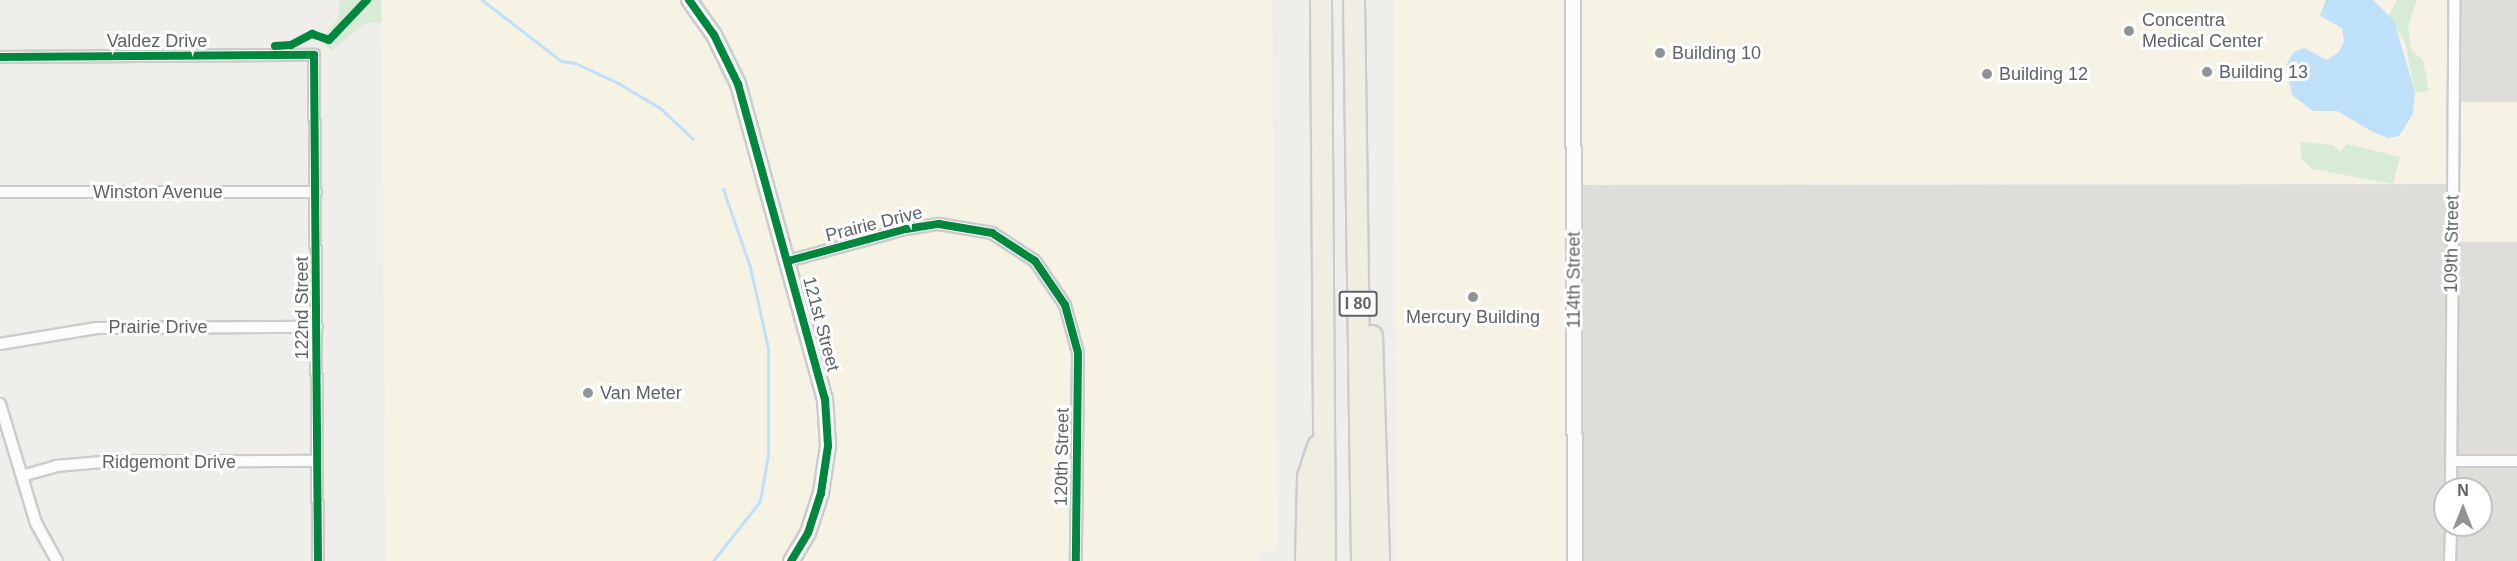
<!DOCTYPE html>
<html>
<head>
<meta charset="utf-8">
<style>
	body { margin:0 }
	#map { position:relative; width:2517px; height:561px; overflow:hidden; background:#efeeea; font-family:Arial,sans-serif }
	div>[style] { position:absolute }
	[style*='--x'] { left:calc(var(--x)*1px); top:calc(var(--y)*1px); width:calc(var(--w)*1px); rotate:calc(var(--a)*1deg) }
	.commercial>* { inset:0; background:#f7f3e4 }
	.industrial>* { inset:0; background:#dfddda; transform-origin:0 0 }
	.green>* { inset:0; background:#d8ebd6 }
	.water>* { inset:0; background:#bfe0f9 }
	.stream>* { height:3px; margin:-1.5px; padding:0 1.5px; transform-origin:1.5px; border-radius:1.5px; background:#bfe0f9 }
	.roads { filter:drop-shadow(2px 0 #cbcccc) drop-shadow(-2px 0 #cbcccc) drop-shadow(0 2px #cbcccc) drop-shadow(0 -2px #cbcccc) }
	.minor>* { height:10px; margin:-5px; padding:0 5px; transform-origin:5px; border-radius:5px; background:#fdfcfc }
	.tertiary>* { height:14px; margin:-7px; padding:0 7px; transform-origin:7px; border-radius:7px; background:#fdfcfc }
	.motorway>* { height:20px; margin:-10px; padding:0 10px; transform-origin:10px; border-radius:10px; background:#f0ede3 }
	.cycleway>* { height:8px; margin:-4px; padding:0 4px; transform-origin:4px; border-radius:4px; background:#00873e }
	.dots>* { width:16px; height:16px; translate:-50% -50%; box-sizing:border-box; border:3px solid #fff; border-radius:50% }
	span { translate:-50% -50%; white-space:nowrap; text-align:center; line-height:1.15; -webkit-text-stroke:6px #fff; paint-order:stroke }
	.shield-label span { padding:2px 4px; background:#fff; border:2px solid; border-radius:4px; -webkit-text-stroke-width:0 }
	.shield-label { font-size:16px; color:#5f6368; font-weight:700 }
	.poi-label { font-size:18px; color:#5f6368 }
	.left { translate:0 -50%; text-align:left }
	.street-label { font-size:18px; color:#5f6368 }
	.north { position:absolute; left:2433px; top:477px; width:60px; height:60px; box-sizing:border-box; background:#fff; border:2px solid #bfc1c3; border-radius:50%; rotate:0deg; font-size:16px; font-weight:700; line-height:24px; text-align:center; color:#5f6368 }
	.north::after { content:''; display:block; margin:auto; width:21px; height:27px; background:#919496; clip-path:polygon(50% 0,100% 100%,50% 72%,0 100%) }
</style>
</head>
<body>
<div id="map">
	<div class="commercial">
		<i style="clip-path:polygon(381px 0,1272px 0,1278px 550px,1259px 552px,1259px 561px,386px 561px)"></i>
		<i style="clip-path:polygon(1394px 0,2454px 0,2454px 102px,2517px 102px,2517px 242px,2452px 242px,1575px 561px,1396px 561px)"></i>
	</div>
	<div class="industrial">
		<i style="left:2454px;top:0;width:63px;height:102px"></i>
		<i style="clip-path:polygon(evenodd,2453px 184px,2452px 242px,2517px 242px,2517px 561px,1575px 561px,1574px 185px,2453px 184px,2445px 489px,2481px 489px,2481px 525px,2445px 525px,2445px 489px)"></i>
	</div>
	<div class="green">
		<i style="clip-path:polygon(340px 0,381px 0,381px 23px,365px 23px,331px 51px,320px 40px,338px 19px)"></i>
		<i style="clip-path:polygon(2397px 0,2417px 0,2408px 27px,2412px 51px,2423px 60px,2429px 91px,2415px 92px,2405px 42px,2388px 16px)"></i>
		<i style="clip-path:polygon(2300px 142px,2333px 145px,2340px 152px,2347px 144px,2400px 157px,2393px 184px,2312px 169px,2301px 158px)"></i>
	</div>
	<div class="water">
		<i style="clip-path:polygon(2326px 0,2373px 0,2394px 21px,2415px 92px,2413px 114px,2399px 136px,2388px 138px,2371px 131px,2337px 111px,2313px 111px,2292px 95px,2286px 65px,2294px 52px,2304px 48px,2327px 60px,2339px 52px,2344px 41px,2342px 28px,2320px 16px)"></i>
	</div>
	<div class="stream">
		<i style="--x:482;--y:0;--w:100;--a:37.7"></i>
		<i style="--x:561;--y:61;--w:14;--a:8"></i>
		<i style="--x:575;--y:63;--w:47;--a:24.9"></i>
		<i style="--x:618;--y:83;--w:49;--a:30.8"></i>
		<i style="--x:660;--y:108;--w:45;--a:43.2"></i>
		<i style="--x:713;--y:561;--w:76;--a:-51.9"></i>
		<i style="--x:760;--y:501;--w:48;--a:-80.3"></i>
		<i style="--x:768;--y:454;--w:106;--a:-90"></i>
		<i style="--x:768;--y:348;--w:83;--a:-102.5"></i>
		<i style="--x:750;--y:267;--w:83;--a:-109.1"></i>
	</div>
	<div class="roads">
		<div class="minor">
			<i style="--x:0;--y:57;--w:314;--a:-0.4"></i>
			<i style="--x:314;--y:55;--w:506;--a:89.55"></i>
			<i style="--x:0;--y:192;--w:316;--a:0"></i>
			<i style="--x:788;--y:261;--w:122;--a:-15.2"></i>
			<i style="--x:906;--y:229;--w:33;--a:-9"></i>
			<i style="--x:939;--y:224;--w:54;--a:9.6"></i>
			<i style="--x:992;--y:233;--w:51;--a:33.1"></i>
			<i style="--x:1035;--y:261;--w:53;--a:55.7"></i>
			<i style="--x:1065;--y:305;--w:50;--a:74.8"></i>
			<i style="--x:1078;--y:353;--w:208;--a:90.6"></i>
			<i style="--x:0;--y:344;--w:98;--a:-9.4"></i>
			<i style="--x:97;--y:328;--w:220;--a:-0.3"></i>
			<i style="--x:0;--y:404;--w:124;--a:73.2"></i>
			<i style="--x:36;--y:523;--w:43;--a:61.1"></i>
			<i style="--x:2451;--y:461;--w:66;--a:0"></i>
			<i style="--x:22;--y:476;--w:35;--a:-16"></i>
			<i style="--x:56;--y:466;--w:46;--a:-5"></i>
			<i style="--x:102;--y:462;--w:215;--a:-0.3"></i>
			<i style="--x:2451;--y:489;--w:489;--a:-89.6"></i>
			<i style="--x:2450;--y:561;--w:36;--a:-88"></i>
		</div>
		<div class="tertiary">
			<i style="--x:689;--y:0;--w:43;--a:54.5"></i>
			<i style="--x:714;--y:35;--w:55;--a:63.9"></i>
			<i style="--x:738;--y:84;--w:327;--a:74.6"></i>
			<i style="--x:825;--y:399;--w:47;--a:86.3"></i>
			<i style="--x:828;--y:446;--w:48;--a:98.5"></i>
			<i style="--x:821;--y:493;--w:42;--a:108"></i>
			<i style="--x:808;--y:533;--w:33;--a:121"></i>
			<i style="--x:1573;--y:0;--w:561;--a:89.8"></i>
		</div>
		<div class="motorway">
			<i style="--x:1321;--y:0;--w:561;--a:89.59"></i>
			<i style="--x:1354;--y:0;--w:561;--a:89.18"></i>
			<i style="--x:1372;--y:336;--w:225;--a:88.2"></i>
			<i style="--x:1306;--y:561;--w:84;--a:-88.6"></i>
			<i style="--x:1308;--y:477;--w:33;--a:-72"></i>
		</div>
	</div>
	<div class="cycleway">
		<i style="--x:689;--y:0;--w:43;--a:54.5"></i>
		<i style="--x:714;--y:35;--w:55;--a:63.9"></i>
		<i style="--x:738;--y:84;--w:327;--a:74.6"></i>
		<i style="--x:825;--y:399;--w:47;--a:86.3"></i>
		<i style="--x:828;--y:446;--w:48;--a:98.5"></i>
		<i style="--x:821;--y:493;--w:42;--a:108"></i>
		<i style="--x:808;--y:533;--w:33;--a:121"></i>
		<i style="--x:275;--y:46;--w:16;--a:-4"></i>
		<i style="--x:291;--y:45;--w:24;--a:-28"></i>
		<i style="--x:312;--y:34;--w:18;--a:19"></i>
		<i style="--x:329;--y:40;--w:55;--a:-46.5"></i>
		<i style="--x:0;--y:57;--w:314;--a:-0.4"></i>
		<i style="--x:314;--y:55;--w:506;--a:89.55"></i>
		<i style="--x:788;--y:261;--w:122;--a:-15.2"></i>
		<i style="--x:906;--y:229;--w:33;--a:-9"></i>
		<i style="--x:939;--y:224;--w:54;--a:9.6"></i>
		<i style="--x:992;--y:233;--w:51;--a:33.1"></i>
		<i style="--x:1035;--y:261;--w:53;--a:55.7"></i>
		<i style="--x:1065;--y:305;--w:50;--a:74.8"></i>
		<i style="--x:1078;--y:353;--w:208;--a:90.6"></i>
	</div>
	<div class="dots">
		<i style="left:2129px;top:31px;background:#919496"></i>
		<i style="left:1660px;top:53px;background:#919496"></i>
		<i style="left:2207px;top:72px;background:#919496"></i>
		<i style="left:1987px;top:74px;background:#919496"></i>
		<i style="left:1473px;top:297px;background:#919496"></i>
		<i style="left:588px;top:393px;background:#919496"></i>
	</div>
	<div class="shield-label">
		<span style="left:1358px;top:304px">I 80</span>
	</div>
	<div class="poi-label">
		<span class="left" style="left:2142px;top:31px">Concentra<br>Medical Center</span>
		<span class="left" style="left:1672px;top:53px">Building 10</span>
		<span class="left" style="left:2219px;top:72px">Building 13</span>
		<span class="left" style="left:1999px;top:74px">Building 12</span>
		<span style="left:1473px;top:317px">Mercury Building</span>
		<span class="left" style="left:600px;top:393px">Van Meter</span>
	</div>
	<div class="street-label">
		<span style="left:157px;top:41px">Valdez Drive</span>
		<span style="left:158px;top:192px">Winston Avenue</span>
		<span style="left:874px;top:224px;rotate:-14deg">Prairie Drive</span>
		<span style="left:2452px;top:244px;rotate:-89deg">109th Street</span>
		<span style="left:1574px;top:280px;rotate:-90deg">114th Street</span>
		<span style="left:302px;top:308px;rotate:-90deg">122nd Street</span>
		<span style="left:821px;top:324px;rotate:75deg">121st Street</span>
		<span style="left:158px;top:327px">Prairie Drive</span>
		<span style="left:1062px;top:457px;rotate:-89deg">120th Street</span>
		<span style="left:169px;top:462px">Ridgemont Drive</span>
	</div>
	<div class="north">N</div>
</div>
</body>
</html>
